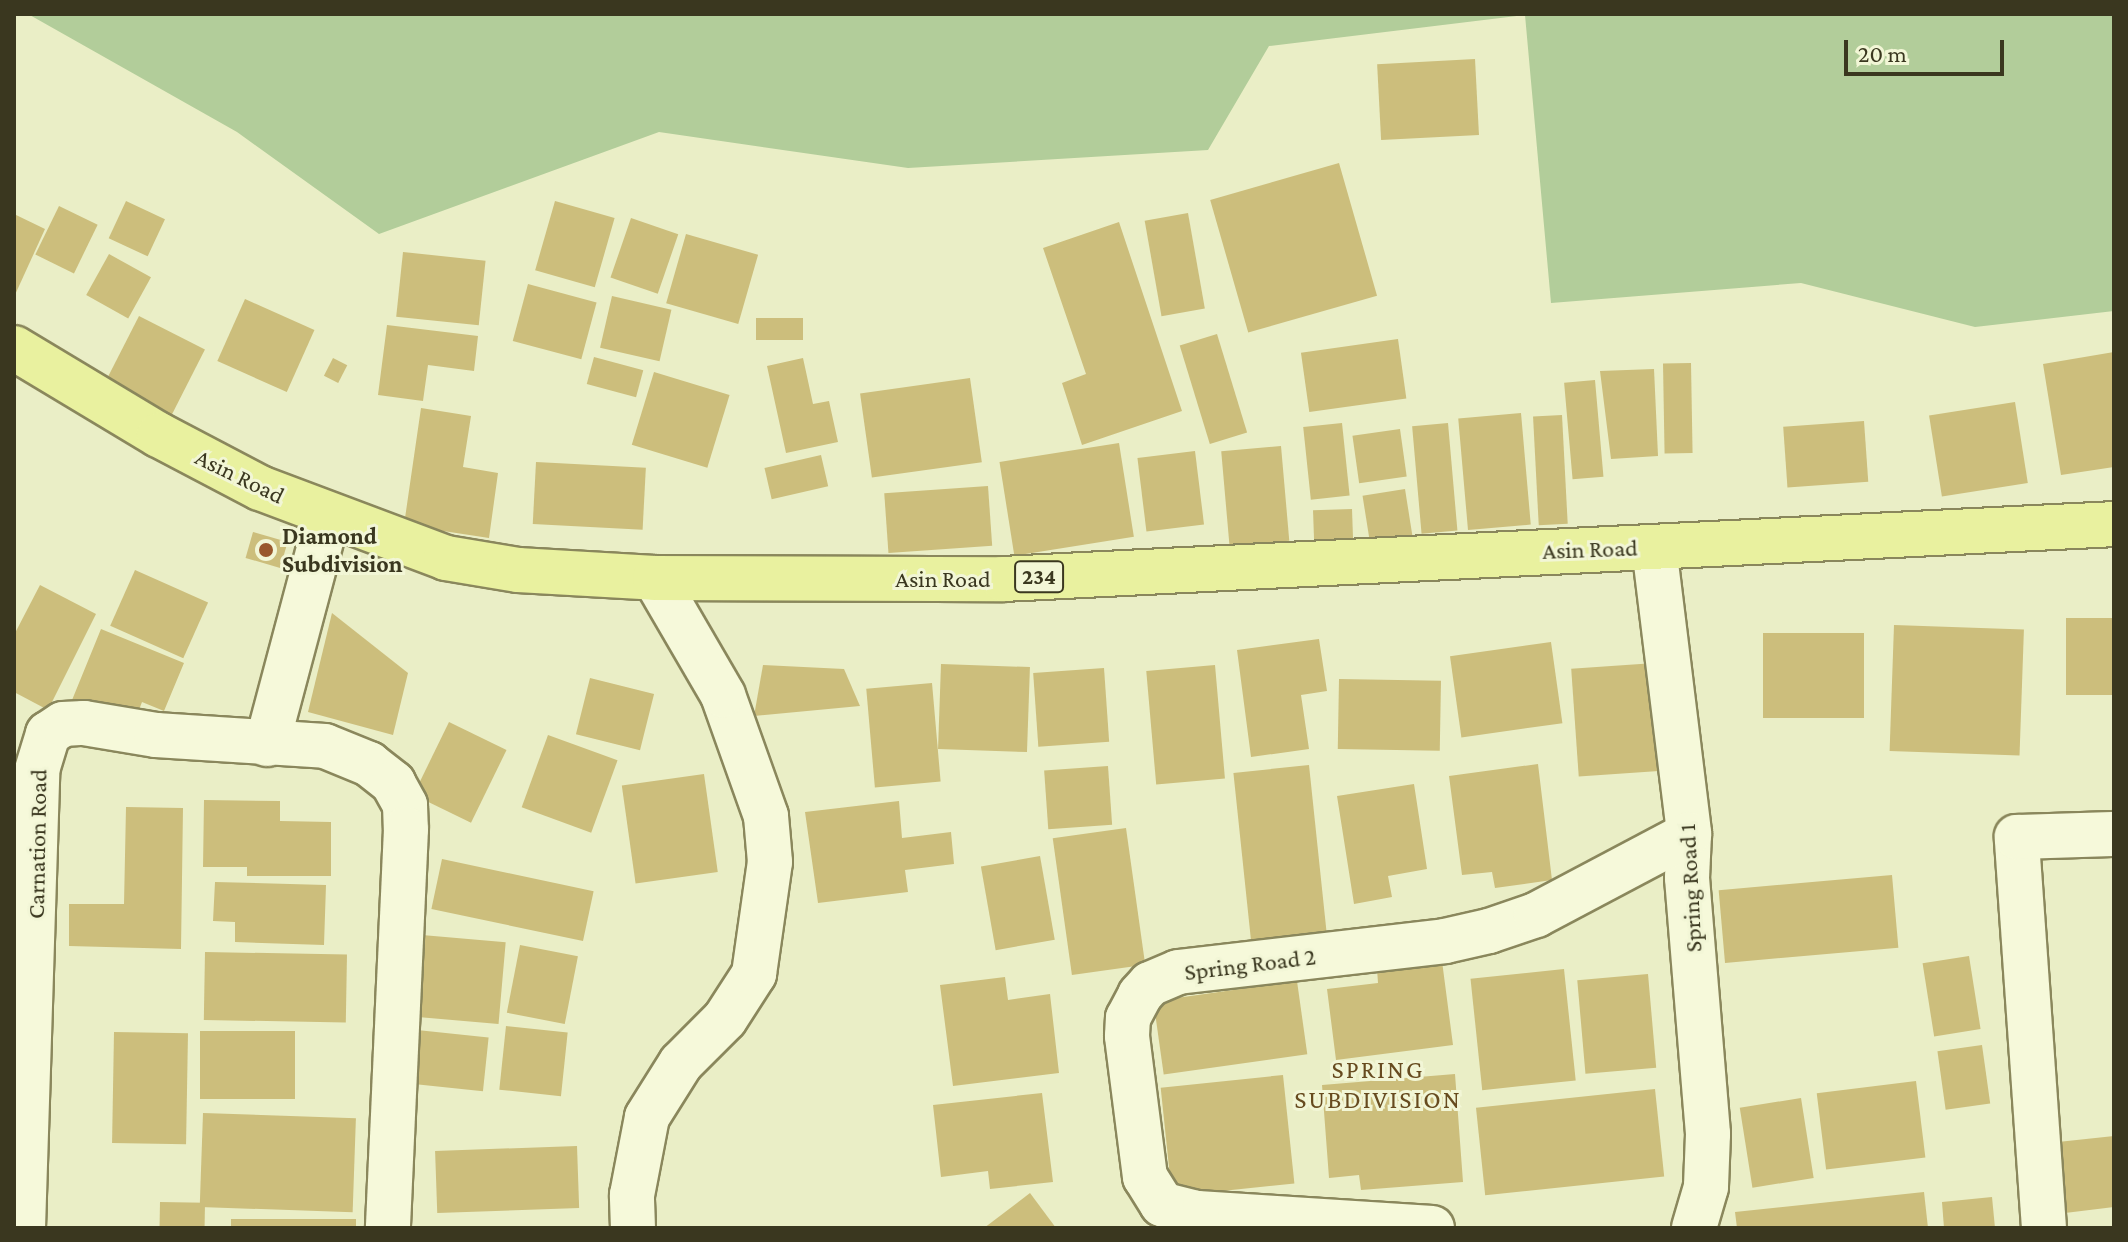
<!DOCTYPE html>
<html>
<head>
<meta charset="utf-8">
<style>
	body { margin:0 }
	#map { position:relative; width:2128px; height:1242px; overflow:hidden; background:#eaeec6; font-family:"Crimson Pro",serif }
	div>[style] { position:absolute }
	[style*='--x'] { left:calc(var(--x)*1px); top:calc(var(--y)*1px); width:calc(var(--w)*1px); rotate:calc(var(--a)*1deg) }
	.green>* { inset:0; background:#b2cd9a }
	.building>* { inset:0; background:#ccbe7c; transform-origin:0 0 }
	.roads { filter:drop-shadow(2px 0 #8a875c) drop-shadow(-2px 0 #8a875c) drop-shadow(0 2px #8a875c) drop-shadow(0 -2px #8a875c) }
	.street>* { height:44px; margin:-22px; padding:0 22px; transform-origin:22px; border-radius:22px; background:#f6f9da }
	.primary>* { height:44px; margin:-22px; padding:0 22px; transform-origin:22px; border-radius:22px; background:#e9f19f }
	.dots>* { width:22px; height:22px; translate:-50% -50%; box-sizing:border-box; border:4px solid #f2f6d6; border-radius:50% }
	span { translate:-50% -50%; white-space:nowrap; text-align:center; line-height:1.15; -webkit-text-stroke:6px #f2f6d6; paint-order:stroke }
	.shield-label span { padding:2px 6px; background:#f2f6d6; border:2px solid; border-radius:6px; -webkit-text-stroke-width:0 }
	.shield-label { font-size:22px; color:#3a371f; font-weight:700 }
	.street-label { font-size:24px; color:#3a371f }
	.poi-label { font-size:24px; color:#3a371f; font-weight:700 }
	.left { translate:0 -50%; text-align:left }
	.neighbourhood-label { font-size:26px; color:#674b1f; letter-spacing:2px }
	.frame { position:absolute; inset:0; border:16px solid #3a371f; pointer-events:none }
	.scale { position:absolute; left:1844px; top:40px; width:160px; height:36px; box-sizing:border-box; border:4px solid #3a371f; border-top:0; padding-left:10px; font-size:24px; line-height:28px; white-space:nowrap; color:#3a371f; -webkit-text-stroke:6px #f2f6d6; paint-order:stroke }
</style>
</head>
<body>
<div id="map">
	<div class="green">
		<i style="clip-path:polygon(28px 14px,2114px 14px,2114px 311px,1975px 327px,1801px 283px,1551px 303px,1525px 15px,1269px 46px,1208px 150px,908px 168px,659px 132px,379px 234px,237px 132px)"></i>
	</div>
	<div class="building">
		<i style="left:1475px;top:59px;width:76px;height:98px;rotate:87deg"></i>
		<i style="left:1339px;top:163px;width:138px;height:134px;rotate:74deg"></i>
		<i style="left:126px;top:201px;width:43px;height:41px;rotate:25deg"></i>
		<i style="left:555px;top:201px;width:62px;height:72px;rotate:16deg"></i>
		<i style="left:59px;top:206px;width:43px;height:54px;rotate:26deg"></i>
		<i style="left:1188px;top:213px;width:97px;height:44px;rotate:80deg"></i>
		<i style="clip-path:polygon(14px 214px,45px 229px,14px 297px)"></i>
		<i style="left:631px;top:218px;width:50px;height:63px;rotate:19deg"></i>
		<i style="clip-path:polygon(1119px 222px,1182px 411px,1082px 445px,1062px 383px,1086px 374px,1043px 248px)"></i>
		<i style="left:686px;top:234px;width:75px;height:72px;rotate:16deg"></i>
		<i style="left:403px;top:252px;width:83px;height:65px;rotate:6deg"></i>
		<i style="left:109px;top:254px;width:48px;height:47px;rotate:29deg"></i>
		<i style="left:528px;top:284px;width:71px;height:59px;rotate:15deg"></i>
		<i style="left:612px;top:296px;width:61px;height:53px;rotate:13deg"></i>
		<i style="left:245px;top:299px;width:76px;height:68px;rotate:24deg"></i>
		<i style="left:139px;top:316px;width:74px;height:75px;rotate:27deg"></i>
		<i style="left:803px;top:318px;width:22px;height:47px;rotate:90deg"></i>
		<i style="clip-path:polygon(387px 325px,478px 336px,474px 371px,428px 365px,423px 401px,378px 395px)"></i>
		<i style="left:1217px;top:334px;width:103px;height:39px;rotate:73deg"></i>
		<i style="left:1398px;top:339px;width:60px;height:98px;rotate:82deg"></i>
		<i style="clip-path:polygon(2114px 352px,2114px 467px,2061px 475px,2043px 364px)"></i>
		<i style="left:594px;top:357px;width:51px;height:28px;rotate:15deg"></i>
		<i style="left:333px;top:358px;width:16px;height:20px;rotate:27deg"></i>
		<i style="clip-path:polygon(803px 358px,813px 404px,829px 401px,838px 442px,786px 453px,767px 366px)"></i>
		<i style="left:1691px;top:363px;width:90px;height:28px;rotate:89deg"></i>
		<i style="clip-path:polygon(1654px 369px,1658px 456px,1611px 459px,1600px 371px)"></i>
		<i style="left:654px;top:372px;width:79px;height:76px;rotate:17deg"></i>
		<i style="left:970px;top:378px;width:85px;height:111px;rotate:82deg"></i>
		<i style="left:1595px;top:380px;width:97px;height:31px;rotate:85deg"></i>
		<i style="left:2015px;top:402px;width:82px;height:87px;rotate:81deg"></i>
		<i style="clip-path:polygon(421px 408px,471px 416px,463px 467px,498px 473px,489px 538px,404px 525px)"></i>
		<i style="left:1521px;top:413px;width:112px;height:63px;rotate:85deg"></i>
		<i style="left:1562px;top:415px;width:109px;height:29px;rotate:87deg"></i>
		<i style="left:1864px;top:421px;width:61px;height:81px;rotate:86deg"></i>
		<i style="left:1342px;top:423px;width:73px;height:39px;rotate:84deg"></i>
		<i style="left:1448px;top:423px;width:108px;height:36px;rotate:85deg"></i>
		<i style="left:1400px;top:429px;width:48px;height:48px;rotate:82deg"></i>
		<i style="left:1119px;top:443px;width:95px;height:121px;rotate:81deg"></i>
		<i style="left:1281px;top:446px;width:95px;height:60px;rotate:85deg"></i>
		<i style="left:1195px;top:451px;width:74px;height:58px;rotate:83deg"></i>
		<i style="left:821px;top:455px;width:32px;height:58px;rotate:77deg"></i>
		<i style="left:536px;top:462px;width:110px;height:62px;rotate:3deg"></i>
		<i style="left:988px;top:486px;width:60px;height:104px;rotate:86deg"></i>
		<i style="left:1405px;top:489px;width:50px;height:43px;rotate:81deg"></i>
		<i style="left:1352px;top:509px;width:35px;height:39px;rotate:88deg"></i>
		<i style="left:253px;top:532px;width:36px;height:27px;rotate:16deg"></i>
		<i style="left:135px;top:570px;width:80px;height:61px;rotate:24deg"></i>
		<i style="clip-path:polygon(40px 585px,96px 614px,48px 710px,14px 692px,14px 635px)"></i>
		<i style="clip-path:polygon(332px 613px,408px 673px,393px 735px,308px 712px)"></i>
		<i style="left:2114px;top:618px;width:77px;height:48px;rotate:90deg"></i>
		<i style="left:1894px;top:625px;width:130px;height:126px;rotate:2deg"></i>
		<i style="clip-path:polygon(101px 629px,184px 663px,164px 711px,142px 702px,131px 731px,70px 705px)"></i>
		<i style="left:1763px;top:633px;width:101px;height:85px"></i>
		<i style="clip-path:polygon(1319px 639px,1327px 691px,1301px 695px,1309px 749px,1251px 757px,1237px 650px)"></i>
		<i style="left:1551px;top:642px;width:82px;height:102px;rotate:82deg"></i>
		<i style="left:1655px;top:663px;width:108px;height:84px;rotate:86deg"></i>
		<i style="left:941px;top:664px;width:89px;height:85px;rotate:2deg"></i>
		<i style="clip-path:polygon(763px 665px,844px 669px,860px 706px,754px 716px)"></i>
		<i style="left:1215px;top:665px;width:114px;height:69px;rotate:85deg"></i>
		<i style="left:1104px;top:668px;width:74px;height:71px;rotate:86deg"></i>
		<i style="left:590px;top:678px;width:66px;height:58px;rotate:14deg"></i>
		<i style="left:1339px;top:679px;width:102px;height:70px;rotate:1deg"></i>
		<i style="left:932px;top:683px;width:99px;height:66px;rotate:85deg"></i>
		<i style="left:449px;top:722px;width:64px;height:81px;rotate:26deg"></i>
		<i style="left:548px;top:735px;width:74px;height:77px;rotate:20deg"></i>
		<i style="clip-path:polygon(1538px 764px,1552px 880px,1495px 888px,1492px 872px,1462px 875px,1449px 776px)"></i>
		<i style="left:1309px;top:765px;width:172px;height:76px;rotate:84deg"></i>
		<i style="left:1108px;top:766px;width:59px;height:64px;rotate:86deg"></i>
		<i style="left:704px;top:774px;width:99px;height:83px;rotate:82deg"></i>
		<i style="clip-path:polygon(1414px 784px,1427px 869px,1388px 876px,1392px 897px,1354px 904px,1337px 796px)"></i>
		<i style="clip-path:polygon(204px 800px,280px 801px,280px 821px,331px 822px,331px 876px,247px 876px,247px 867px,203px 867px)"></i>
		<i style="clip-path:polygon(899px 801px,902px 838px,951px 832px,954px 864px,905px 870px,908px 892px,818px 903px,805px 812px)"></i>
		<i style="clip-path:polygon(126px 807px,183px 808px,181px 949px,69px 946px,69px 904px,124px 904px)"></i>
		<i style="left:1126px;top:828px;width:138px;height:74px;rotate:82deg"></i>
		<i style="left:1040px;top:856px;width:85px;height:60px;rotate:80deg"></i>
		<i style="left:442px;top:859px;width:155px;height:51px;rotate:12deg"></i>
		<i style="left:1892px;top:875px;width:73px;height:174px;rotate:85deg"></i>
		<i style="clip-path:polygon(215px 882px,326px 885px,324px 945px,235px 942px,235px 922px,213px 921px)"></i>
		<i style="left:422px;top:935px;width:84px;height:82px;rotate:5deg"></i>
		<i style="left:520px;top:945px;width:59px;height:69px;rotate:11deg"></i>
		<i style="left:205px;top:952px;width:142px;height:68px;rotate:1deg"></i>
		<i style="left:1969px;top:956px;width:74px;height:47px;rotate:81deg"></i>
		<i style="clip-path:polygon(1442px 961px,1453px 1045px,1336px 1060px,1327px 989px,1378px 983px,1377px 969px)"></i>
		<i style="left:1564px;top:969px;width:112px;height:94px;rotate:84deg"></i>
		<i style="left:1648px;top:974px;width:94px;height:71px;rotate:85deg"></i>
		<i style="clip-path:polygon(1005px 977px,1008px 1000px,1050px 994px,1059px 1073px,953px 1086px,940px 985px)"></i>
		<i style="left:1297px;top:981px;width:74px;height:145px;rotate:82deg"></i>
		<i style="left:506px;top:1026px;width:62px;height:64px;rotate:6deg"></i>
		<i style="left:417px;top:1030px;width:72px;height:54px;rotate:6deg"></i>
		<i style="left:200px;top:1031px;width:95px;height:68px"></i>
		<i style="left:114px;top:1032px;width:74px;height:111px;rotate:1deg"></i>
		<i style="left:1982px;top:1045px;width:59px;height:45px;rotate:82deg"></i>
		<i style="clip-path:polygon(1455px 1074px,1463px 1182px,1361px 1190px,1359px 1175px,1329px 1178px,1322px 1085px)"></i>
		<i style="left:1283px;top:1075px;width:109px;height:123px;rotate:84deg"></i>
		<i style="left:1916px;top:1081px;width:77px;height:100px;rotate:83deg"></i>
		<i style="left:1655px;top:1089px;width:88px;height:180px;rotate:84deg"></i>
		<i style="clip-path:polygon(1042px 1093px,1053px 1182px,990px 1189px,988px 1171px,941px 1177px,933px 1105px)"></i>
		<i style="left:1801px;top:1098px;width:81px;height:62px;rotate:81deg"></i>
		<i style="left:203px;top:1113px;width:153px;height:94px;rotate:2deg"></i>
		<i style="clip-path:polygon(2114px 1136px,2114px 1207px,2065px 1213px,2058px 1142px)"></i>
		<i style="left:577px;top:1146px;width:62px;height:142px;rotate:88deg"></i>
		<i style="clip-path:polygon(1924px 1192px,1928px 1228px,1737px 1228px,1735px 1212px)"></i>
		<i style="clip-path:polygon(1030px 1193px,1056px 1228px,984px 1228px)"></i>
		<i style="clip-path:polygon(1992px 1197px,1995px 1228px,1944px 1228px,1942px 1202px)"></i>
		<i style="left:160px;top:1202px;width:45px;height:26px;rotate:1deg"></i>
		<i style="left:231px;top:1219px;width:125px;height:9px"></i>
	</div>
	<div class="roads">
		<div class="street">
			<i style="--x:1654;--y:547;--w:289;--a:83"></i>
			<i style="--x:1689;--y:834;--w:44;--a:92.6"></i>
			<i style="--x:1687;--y:878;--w:257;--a:85.3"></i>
			<i style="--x:1708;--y:1134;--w:53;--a:92.2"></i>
			<i style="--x:1706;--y:1187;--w:43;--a:106.3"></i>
			<i style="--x:267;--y:744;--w:237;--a:-75.1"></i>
			<i style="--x:23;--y:1228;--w:458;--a:-88.2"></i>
			<i style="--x:37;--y:770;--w:38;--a:-73"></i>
			<i style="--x:48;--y:734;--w:18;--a:-34"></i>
			<i style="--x:63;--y:724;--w:21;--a:-3"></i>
			<i style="--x:84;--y:723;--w:73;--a:9.5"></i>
			<i style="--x:156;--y:735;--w:169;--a:3.7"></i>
			<i style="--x:325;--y:746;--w:48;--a:22.2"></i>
			<i style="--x:369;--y:764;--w:31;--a:38"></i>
			<i style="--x:393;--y:783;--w:25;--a:61"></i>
			<i style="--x:405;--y:805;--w:24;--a:88"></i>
			<i style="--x:406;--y:829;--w:399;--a:92.6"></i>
			<i style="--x:633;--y:1228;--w:33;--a:-92"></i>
			<i style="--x:632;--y:1195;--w:79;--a:-79.1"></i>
			<i style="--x:647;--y:1117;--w:64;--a:-57.8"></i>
			<i style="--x:681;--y:1063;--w:62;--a:-45"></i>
			<i style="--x:725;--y:1019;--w:54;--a:-57.2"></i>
			<i style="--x:754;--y:974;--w:113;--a:-81.9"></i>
			<i style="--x:770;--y:862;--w:46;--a:-95"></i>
			<i style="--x:766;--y:816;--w:128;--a:-109.6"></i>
			<i style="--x:723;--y:695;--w:135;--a:-120.2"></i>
			<i style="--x:1432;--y:1228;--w:235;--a:-176.3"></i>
			<i style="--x:1197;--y:1213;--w:36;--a:-166"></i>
			<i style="--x:1162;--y:1204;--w:32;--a:-122"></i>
			<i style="--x:1145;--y:1177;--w:142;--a:-97.3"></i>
			<i style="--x:1127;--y:1036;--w:18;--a:-87"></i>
			<i style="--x:1128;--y:1018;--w:26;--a:-62"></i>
			<i style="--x:1140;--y:995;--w:15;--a:-48"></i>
			<i style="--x:1150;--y:984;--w:30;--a:-23"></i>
			<i style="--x:1178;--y:972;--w:269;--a:-6.6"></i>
			<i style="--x:1445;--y:941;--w:45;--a:-12.8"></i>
			<i style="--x:1489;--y:931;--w:50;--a:-18.8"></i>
			<i style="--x:1536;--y:915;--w:173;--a:-27.9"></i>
			<i style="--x:2044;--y:1228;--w:392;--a:-94"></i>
			<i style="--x:2017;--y:837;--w:97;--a:-1.8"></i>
		</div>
		<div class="primary">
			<i style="--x:14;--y:348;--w:169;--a:31"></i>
			<i style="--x:159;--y:435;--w:114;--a:27.7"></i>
			<i style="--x:260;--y:488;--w:199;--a:20.6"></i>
			<i style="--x:446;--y:558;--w:73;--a:9.5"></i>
			<i style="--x:518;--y:570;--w:137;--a:3.3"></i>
			<i style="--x:655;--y:578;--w:348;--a:0.2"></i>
			<i style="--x:1003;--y:579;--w:1112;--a:-2.83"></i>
		</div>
	</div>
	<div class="dots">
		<i style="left:266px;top:550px;background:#99572c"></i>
	</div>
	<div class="shield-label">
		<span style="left:1039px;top:577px">234</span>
	</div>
	<div class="street-label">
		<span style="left:240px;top:476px;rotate:26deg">Asin Road</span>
		<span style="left:1590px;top:549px;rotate:-2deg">Asin Road</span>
		<span style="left:943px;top:579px">Asin Road</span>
		<span style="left:37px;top:844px;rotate:-89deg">Carnation Road</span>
		<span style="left:1690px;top:888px;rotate:-93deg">Spring Road 1</span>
		<span style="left:1250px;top:964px;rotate:-7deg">Spring Road 2</span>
	</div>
	<div class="poi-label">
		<span class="left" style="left:282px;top:550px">Diamond<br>Subdivision</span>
	</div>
	<div class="neighbourhood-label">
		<span style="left:1378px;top:1085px">SPRING<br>SUBDIVISION</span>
	</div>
	<div class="frame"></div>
	<div class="scale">20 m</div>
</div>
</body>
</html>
